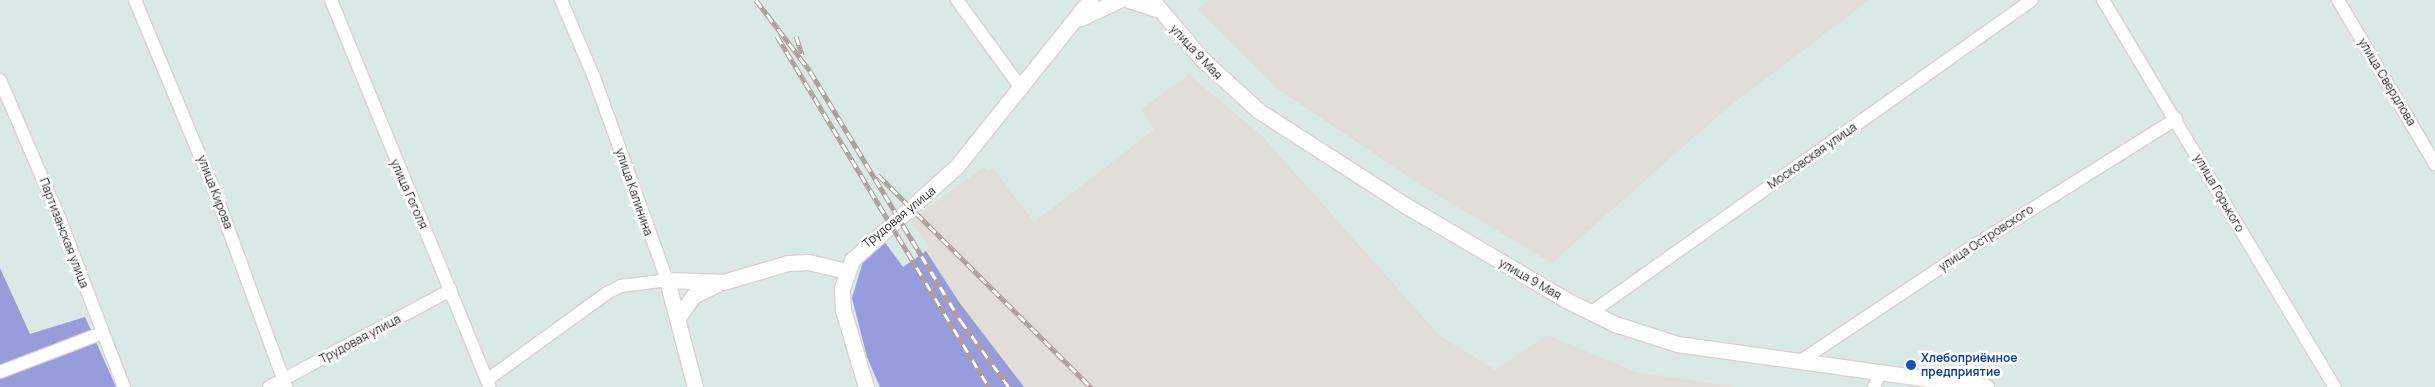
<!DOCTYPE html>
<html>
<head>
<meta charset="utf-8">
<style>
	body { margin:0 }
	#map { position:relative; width:2435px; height:387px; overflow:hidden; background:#d8e9e6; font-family:Manrope,sans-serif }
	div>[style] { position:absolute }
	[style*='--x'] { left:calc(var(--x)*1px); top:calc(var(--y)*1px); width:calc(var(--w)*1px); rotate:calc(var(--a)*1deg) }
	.industrial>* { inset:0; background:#e1ddd9 }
	.green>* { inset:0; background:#979cdd }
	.roads { filter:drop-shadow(1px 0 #dfcfce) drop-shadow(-1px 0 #dfcfce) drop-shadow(0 1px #dfcfce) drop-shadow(0 -1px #dfcfce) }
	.minor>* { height:12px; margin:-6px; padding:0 6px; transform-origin:6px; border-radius:6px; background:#fff }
	.tertiary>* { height:15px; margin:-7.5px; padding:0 7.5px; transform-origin:7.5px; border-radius:7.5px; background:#fff }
	.rail>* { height:5px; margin-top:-2.5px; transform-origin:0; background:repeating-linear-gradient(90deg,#fff 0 9px,#b09e9c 0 18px); box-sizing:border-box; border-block:1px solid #b09e9c }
	.dots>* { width:14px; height:14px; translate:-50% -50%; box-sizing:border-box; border:2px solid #fff; border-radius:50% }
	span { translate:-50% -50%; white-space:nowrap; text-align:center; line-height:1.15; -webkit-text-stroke:5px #fff; paint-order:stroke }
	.street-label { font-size:12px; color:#272727 }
	.transit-label { font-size:12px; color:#164399; font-weight:700 }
	.left { translate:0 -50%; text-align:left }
</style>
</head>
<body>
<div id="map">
	<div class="industrial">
		<i style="clip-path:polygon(1210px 0,1869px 0,1726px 109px,1552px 263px,1421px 185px,1278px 89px,1198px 9px)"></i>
		<i style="clip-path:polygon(1189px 75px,1261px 135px,1440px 336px,1495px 370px,1547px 335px,1636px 372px,1735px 387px,1024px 387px,959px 302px,926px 251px,929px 246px,910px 221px,984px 167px,988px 171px,993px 168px,1034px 222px,1154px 130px,1141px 109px)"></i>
	</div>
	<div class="green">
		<i style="clip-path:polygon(884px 241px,903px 267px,926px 251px,959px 302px,1024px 387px,880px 387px,867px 357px,852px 298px,864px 258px)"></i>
		<i style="clip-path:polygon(0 268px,30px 334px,85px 317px,116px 387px,0 387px)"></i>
	</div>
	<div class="roads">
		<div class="minor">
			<i style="--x:135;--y:0;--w:203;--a:67.4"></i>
			<i style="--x:213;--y:187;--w:213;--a:69.9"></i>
			<i style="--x:331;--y:0;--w:417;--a:67.7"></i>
			<i style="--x:957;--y:0;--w:110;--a:53.9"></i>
			<i style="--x:2103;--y:0;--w:451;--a:59.1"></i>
			<i style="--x:2338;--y:0;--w:191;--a:59.4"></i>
			<i style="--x:0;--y:80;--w:149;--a:66.7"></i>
			<i style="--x:59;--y:217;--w:182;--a:69.1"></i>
			<i style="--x:1592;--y:312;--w:539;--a:-35.34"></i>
			<i style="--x:1799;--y:362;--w:202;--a:-33.7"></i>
			<i style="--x:1967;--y:250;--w:247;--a:-32.1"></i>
			<i style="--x:0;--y:372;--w:109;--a:-20.9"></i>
			<i style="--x:487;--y:380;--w:148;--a:-35.9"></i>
			<i style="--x:607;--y:293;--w:16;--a:-27"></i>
			<i style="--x:621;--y:286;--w:46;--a:-7.4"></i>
			<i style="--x:667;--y:280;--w:218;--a:-109.8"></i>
			<i style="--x:593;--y:75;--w:82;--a:-113.1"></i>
			<i style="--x:269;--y:387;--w:206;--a:-28.1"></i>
			<i style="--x:1874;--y:387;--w:15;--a:-67"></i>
		</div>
		<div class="tertiary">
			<i style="--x:1129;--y:0;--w:33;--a:18"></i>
			<i style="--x:1152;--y:0;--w:77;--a:49.7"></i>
			<i style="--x:1202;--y:59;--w:77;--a:42.4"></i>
			<i style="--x:1259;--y:111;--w:174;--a:32.8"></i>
			<i style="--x:1405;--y:205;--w:187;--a:30.5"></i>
			<i style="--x:1566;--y:300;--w:55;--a:26.1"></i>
			<i style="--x:1615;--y:324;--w:65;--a:17.9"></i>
			<i style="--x:1677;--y:344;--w:312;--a:7.9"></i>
			<i style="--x:1081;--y:18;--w:42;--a:-25.3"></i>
			<i style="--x:677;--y:319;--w:28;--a:-55"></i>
			<i style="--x:693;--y:296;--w:25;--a:-26"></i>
			<i style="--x:695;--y:387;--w:111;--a:-104.7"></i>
			<i style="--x:667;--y:280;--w:56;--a:2"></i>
			<i style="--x:723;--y:282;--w:68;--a:-16.3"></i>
			<i style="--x:788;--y:263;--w:20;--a:-3"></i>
			<i style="--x:808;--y:262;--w:40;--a:13"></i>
			<i style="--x:866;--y:387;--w:80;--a:-106.6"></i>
			<i style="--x:843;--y:310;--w:22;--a:-93"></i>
			<i style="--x:842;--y:288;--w:30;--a:-70"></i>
			<i style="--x:852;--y:260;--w:141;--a:-41.8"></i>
			<i style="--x:957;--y:166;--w:213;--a:-51.3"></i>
		</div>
	</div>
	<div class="rail">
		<i style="--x:756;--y:0;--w:89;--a:52.7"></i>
		<i style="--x:810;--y:71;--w:292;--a:58.9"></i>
		<i style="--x:961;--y:321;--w:82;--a:54"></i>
		<i style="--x:777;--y:36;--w:410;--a:58.9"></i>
		<i style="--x:796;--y:36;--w:20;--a:72"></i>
		<i style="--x:878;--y:175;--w:301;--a:44.9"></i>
	</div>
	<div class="dots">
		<i style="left:1911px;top:365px;background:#1a4fb4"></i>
	</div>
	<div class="street-label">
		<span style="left:1196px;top:52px;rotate:47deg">улица 9 Мая</span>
		<span style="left:2387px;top:82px;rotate:59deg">улица Свердлова</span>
		<span style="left:1812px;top:156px;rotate:-35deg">Московская улица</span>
		<span style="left:215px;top:192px;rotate:69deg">улица Кирова</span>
		<span style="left:634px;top:192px;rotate:71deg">улица Калинина</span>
		<span style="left:2219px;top:193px;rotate:60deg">улица Горького</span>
		<span style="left:409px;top:194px;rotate:66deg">улица Гоголя</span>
		<span style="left:899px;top:217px;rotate:-39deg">Трудовая улица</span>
		<span style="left:64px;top:233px;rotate:69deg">Партизанская улица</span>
		<span style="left:1986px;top:238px;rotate:-33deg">улица Островского</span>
		<span style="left:1530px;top:279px;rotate:30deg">улица 9 Мая</span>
		<span style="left:360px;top:339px;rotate:-28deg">Трудовая улица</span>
	</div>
	<div class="transit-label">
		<span class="left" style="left:1921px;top:365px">Хлебоприёмное<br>предприятие</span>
	</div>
</div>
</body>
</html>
